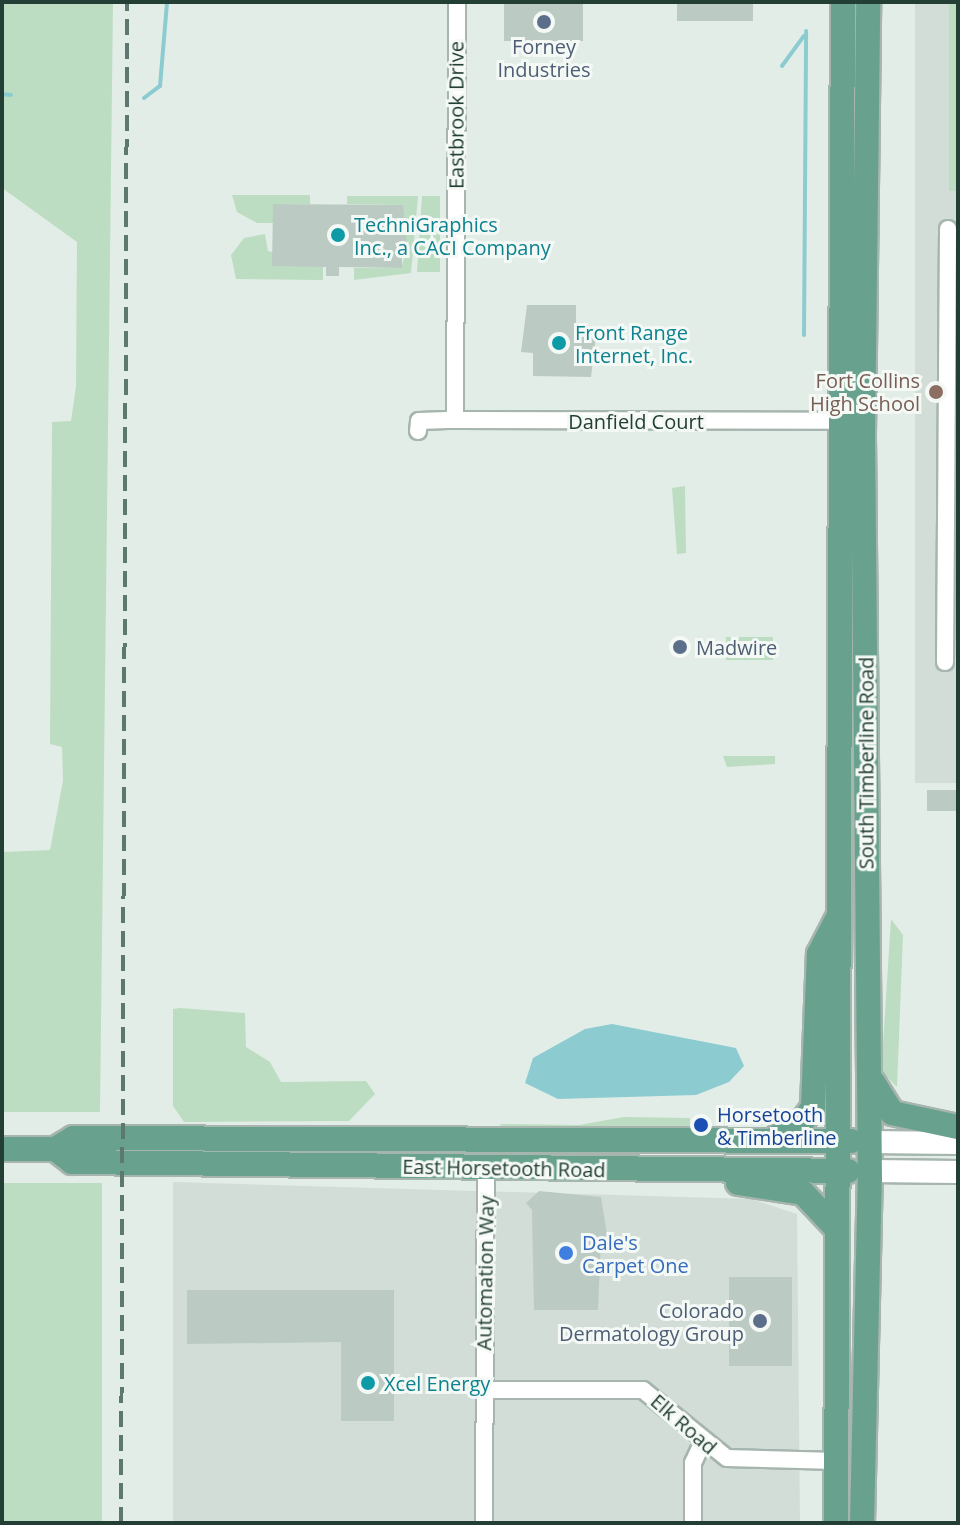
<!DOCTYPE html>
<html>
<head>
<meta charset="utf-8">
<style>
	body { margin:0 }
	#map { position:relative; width:960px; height:1525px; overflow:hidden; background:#e3ede7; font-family:"Open Sans",sans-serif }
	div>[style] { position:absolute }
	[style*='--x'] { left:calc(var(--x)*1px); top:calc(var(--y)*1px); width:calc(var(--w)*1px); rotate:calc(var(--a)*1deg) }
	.built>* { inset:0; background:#d1ddd6; transform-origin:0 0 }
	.green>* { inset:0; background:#bcddc2; transform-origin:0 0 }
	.water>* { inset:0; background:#8cccd1 }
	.stream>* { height:4px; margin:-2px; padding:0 2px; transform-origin:2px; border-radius:2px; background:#8cccd1 }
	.building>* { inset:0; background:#bbcac3; transform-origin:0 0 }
	.roads { filter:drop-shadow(2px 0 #a6b5ae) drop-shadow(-2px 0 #a6b5ae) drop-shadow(0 2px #a6b5ae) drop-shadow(0 -2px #a6b5ae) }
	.minor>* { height:16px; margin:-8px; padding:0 8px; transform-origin:8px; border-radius:8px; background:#fff }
	.secondary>* { height:22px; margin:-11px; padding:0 11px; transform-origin:11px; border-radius:11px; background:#fff }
	.primary>* { height:24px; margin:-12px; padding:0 12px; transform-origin:12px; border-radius:12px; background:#68a28e }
	.rail>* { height:4px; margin-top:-2px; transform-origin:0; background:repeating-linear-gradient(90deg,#5d796f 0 16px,transparent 0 24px) }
	.dots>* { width:22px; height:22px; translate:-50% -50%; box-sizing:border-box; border:4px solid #f4f9f6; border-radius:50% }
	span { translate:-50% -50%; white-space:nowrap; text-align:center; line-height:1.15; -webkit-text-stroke:6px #f4f9f6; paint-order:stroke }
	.service-label { font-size:20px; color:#4e5e75 }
	.left { translate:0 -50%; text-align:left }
	.right { translate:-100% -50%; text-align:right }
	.street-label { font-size:20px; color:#233e34 }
	.culture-label { font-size:20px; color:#0d838f }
	.education-label { font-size:20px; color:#785e54 }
	.transit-label { font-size:20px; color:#164399 }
	.shop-label { font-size:20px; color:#366cbe }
	.frame { position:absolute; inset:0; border:4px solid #233e34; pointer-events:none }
</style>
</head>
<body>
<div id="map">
	<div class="built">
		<i style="left:915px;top:2px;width:43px;height:781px"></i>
		<i style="clip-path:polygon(173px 1182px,751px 1199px,797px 1214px,800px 1523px,173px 1523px)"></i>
	</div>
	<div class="green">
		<i style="clip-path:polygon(2px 2px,113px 2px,100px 1112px,2px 1112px,2px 852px,50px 850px,63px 781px,62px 747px,50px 744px,52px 422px,71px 421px,76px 386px,77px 242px,2px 188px)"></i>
		<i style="left:958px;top:2px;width:189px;height:9px;rotate:90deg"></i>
		<i style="clip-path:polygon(232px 195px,310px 195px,310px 204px,274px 204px,273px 223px,257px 223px,237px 212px)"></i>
		<i style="clip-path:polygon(347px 196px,418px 196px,411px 273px,354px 280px,354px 268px,401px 268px,409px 242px,403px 241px,403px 205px,347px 204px)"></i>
		<i style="clip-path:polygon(422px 196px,440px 196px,440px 272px,417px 272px)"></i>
		<i style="clip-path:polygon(265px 234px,268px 251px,323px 266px,323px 280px,236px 279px,231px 255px,244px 238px)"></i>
		<i style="clip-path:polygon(685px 486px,686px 553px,677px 554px,672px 488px)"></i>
		<i style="left:773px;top:637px;width:23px;height:47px;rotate:90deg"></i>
		<i style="clip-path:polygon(723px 756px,775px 756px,775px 764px,727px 767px)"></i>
		<i style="clip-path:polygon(891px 919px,903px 935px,897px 1087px,883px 1073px,882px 1060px)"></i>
		<i style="clip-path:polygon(180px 1008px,245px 1013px,246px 1047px,270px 1062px,281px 1082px,366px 1081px,375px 1094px,349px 1121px,184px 1122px,173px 1106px,173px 1009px)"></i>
		<i style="clip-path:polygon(624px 1117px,690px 1118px,690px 1127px,506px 1129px,499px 1124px,579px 1125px)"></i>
		<i style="left:2px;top:1183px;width:100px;height:340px"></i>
	</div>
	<div class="water">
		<i style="clip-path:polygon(612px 1024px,736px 1048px,744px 1066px,729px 1082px,696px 1095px,558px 1099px,525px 1083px,533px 1058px,585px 1029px)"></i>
	</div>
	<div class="stream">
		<i style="--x:782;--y:66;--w:37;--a:-54"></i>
		<i style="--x:2;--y:94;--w:9;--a:6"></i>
		<i style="--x:144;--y:98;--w:20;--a:-37"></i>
		<i style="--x:160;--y:86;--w:84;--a:-85.2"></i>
		<i style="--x:804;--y:335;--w:304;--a:-89.6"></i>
	</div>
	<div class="building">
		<i style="left:504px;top:2px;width:79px;height:39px"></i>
		<i style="left:677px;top:2px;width:76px;height:19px"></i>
		<i style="clip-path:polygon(273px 204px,403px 205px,408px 256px,402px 256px,402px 268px,339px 267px,339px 276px,326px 276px,326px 267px,272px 266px)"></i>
		<i style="clip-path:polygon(527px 305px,576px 305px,576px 337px,596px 337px,591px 377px,533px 376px,533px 353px,521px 352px)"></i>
		<i style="left:958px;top:790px;width:21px;height:31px;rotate:90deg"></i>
		<i style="clip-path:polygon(539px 1191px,601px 1197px,608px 1241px,601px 1241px,598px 1310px,534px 1310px,532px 1210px,526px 1203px)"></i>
		<i style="left:729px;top:1277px;width:63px;height:89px"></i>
		<i style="clip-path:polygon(187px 1290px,394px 1290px,394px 1421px,341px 1421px,341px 1342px,187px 1344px)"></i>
	</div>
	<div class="roads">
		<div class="minor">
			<i style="--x:455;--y:420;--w:418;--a:-89.7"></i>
			<i style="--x:418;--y:431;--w:10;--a:-84"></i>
			<i style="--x:419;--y:421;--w:36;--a:-2"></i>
			<i style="--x:455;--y:420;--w:396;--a:0.1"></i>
			<i style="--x:945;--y:662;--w:433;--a:-89.6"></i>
			<i style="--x:484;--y:1390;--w:159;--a:0"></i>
			<i style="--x:643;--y:1390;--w:108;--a:39"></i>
			<i style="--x:727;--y:1458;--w:109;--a:1.6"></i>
			<i style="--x:484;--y:1523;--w:355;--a:-89.7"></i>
			<i style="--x:693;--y:1523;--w:60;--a:-90"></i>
			<i style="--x:693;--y:1463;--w:21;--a:-65"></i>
		</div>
		<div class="secondary">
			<i style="--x:869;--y:1142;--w:89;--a:0.6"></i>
			<i style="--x:870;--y:1171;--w:88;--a:0.7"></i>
		</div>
		<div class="primary">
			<i style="--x:873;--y:1082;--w:36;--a:58"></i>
			<i style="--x:892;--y:1113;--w:67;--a:12"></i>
			<i style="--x:778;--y:1136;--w:17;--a:-13"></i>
			<i style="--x:795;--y:1132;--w:31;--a:-54"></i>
			<i style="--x:813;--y:1107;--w:153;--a:-87.8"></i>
			<i style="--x:819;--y:954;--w:42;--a:-62.8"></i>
			<i style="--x:2;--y:1149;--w:53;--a:0"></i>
			<i style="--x:55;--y:1149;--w:21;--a:-31"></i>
			<i style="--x:73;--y:1138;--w:778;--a:0.22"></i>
			<i style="--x:55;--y:1149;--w:21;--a:37"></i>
			<i style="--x:72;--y:1162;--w:776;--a:0.66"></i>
			<i style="--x:738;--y:1183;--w:66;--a:8.7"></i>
			<i style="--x:803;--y:1193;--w:47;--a:46.7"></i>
			<i style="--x:836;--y:1523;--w:1521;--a:-89.74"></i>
			<i style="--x:862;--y:1523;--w:343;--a:-88.7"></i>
			<i style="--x:870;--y:1180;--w:747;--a:-90.54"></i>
			<i style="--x:863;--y:433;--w:431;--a:-89.3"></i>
		</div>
	</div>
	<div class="rail">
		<i style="--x:121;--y:1523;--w:1521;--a:-89.77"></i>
	</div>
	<div class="dots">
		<i style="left:544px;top:22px;background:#5c6f8a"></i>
		<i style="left:338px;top:235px;background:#0f9aa8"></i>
		<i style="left:559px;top:343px;background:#0f9aa8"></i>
		<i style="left:936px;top:392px;background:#8d6e63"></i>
		<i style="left:680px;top:647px;background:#5c6f8a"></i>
		<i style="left:701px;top:1125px;background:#1a4fb4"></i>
		<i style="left:566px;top:1253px;background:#3f7fe0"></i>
		<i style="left:760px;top:1321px;background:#5c6f8a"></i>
		<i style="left:368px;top:1383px;background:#0f9aa8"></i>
	</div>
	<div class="service-label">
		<span style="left:544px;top:58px">Forney<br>Industries</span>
		<span class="left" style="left:696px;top:647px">Madwire</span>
		<span class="right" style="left:744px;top:1322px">Colorado<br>Dermatology Group</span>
	</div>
	<div class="street-label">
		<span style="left:456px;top:115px;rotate:-90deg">Eastbrook Drive</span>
		<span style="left:636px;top:421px">Danfield Court</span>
		<span style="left:866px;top:763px;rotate:-90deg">South Timberline Road</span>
		<span style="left:504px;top:1168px;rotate:1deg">East Horsetooth Road</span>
		<span style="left:485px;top:1273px;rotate:-89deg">Automation Way</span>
		<span style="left:684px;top:1424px;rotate:41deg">Elk Road</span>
	</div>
	<div class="culture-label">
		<span class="left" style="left:354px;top:236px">TechniGraphics<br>Inc., a CACI Company</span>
		<span class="left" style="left:575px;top:344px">Front Range<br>Internet, Inc.</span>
		<span class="left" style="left:384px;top:1383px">Xcel Energy</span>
	</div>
	<div class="education-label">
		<span class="right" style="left:920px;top:392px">Fort Collins<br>High School</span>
	</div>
	<div class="transit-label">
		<span class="left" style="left:717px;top:1126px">Horsetooth<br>&amp; Timberline</span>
	</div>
	<div class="shop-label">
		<span class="left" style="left:582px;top:1254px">Dale's<br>Carpet One</span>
	</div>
	<div class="frame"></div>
</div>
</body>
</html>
